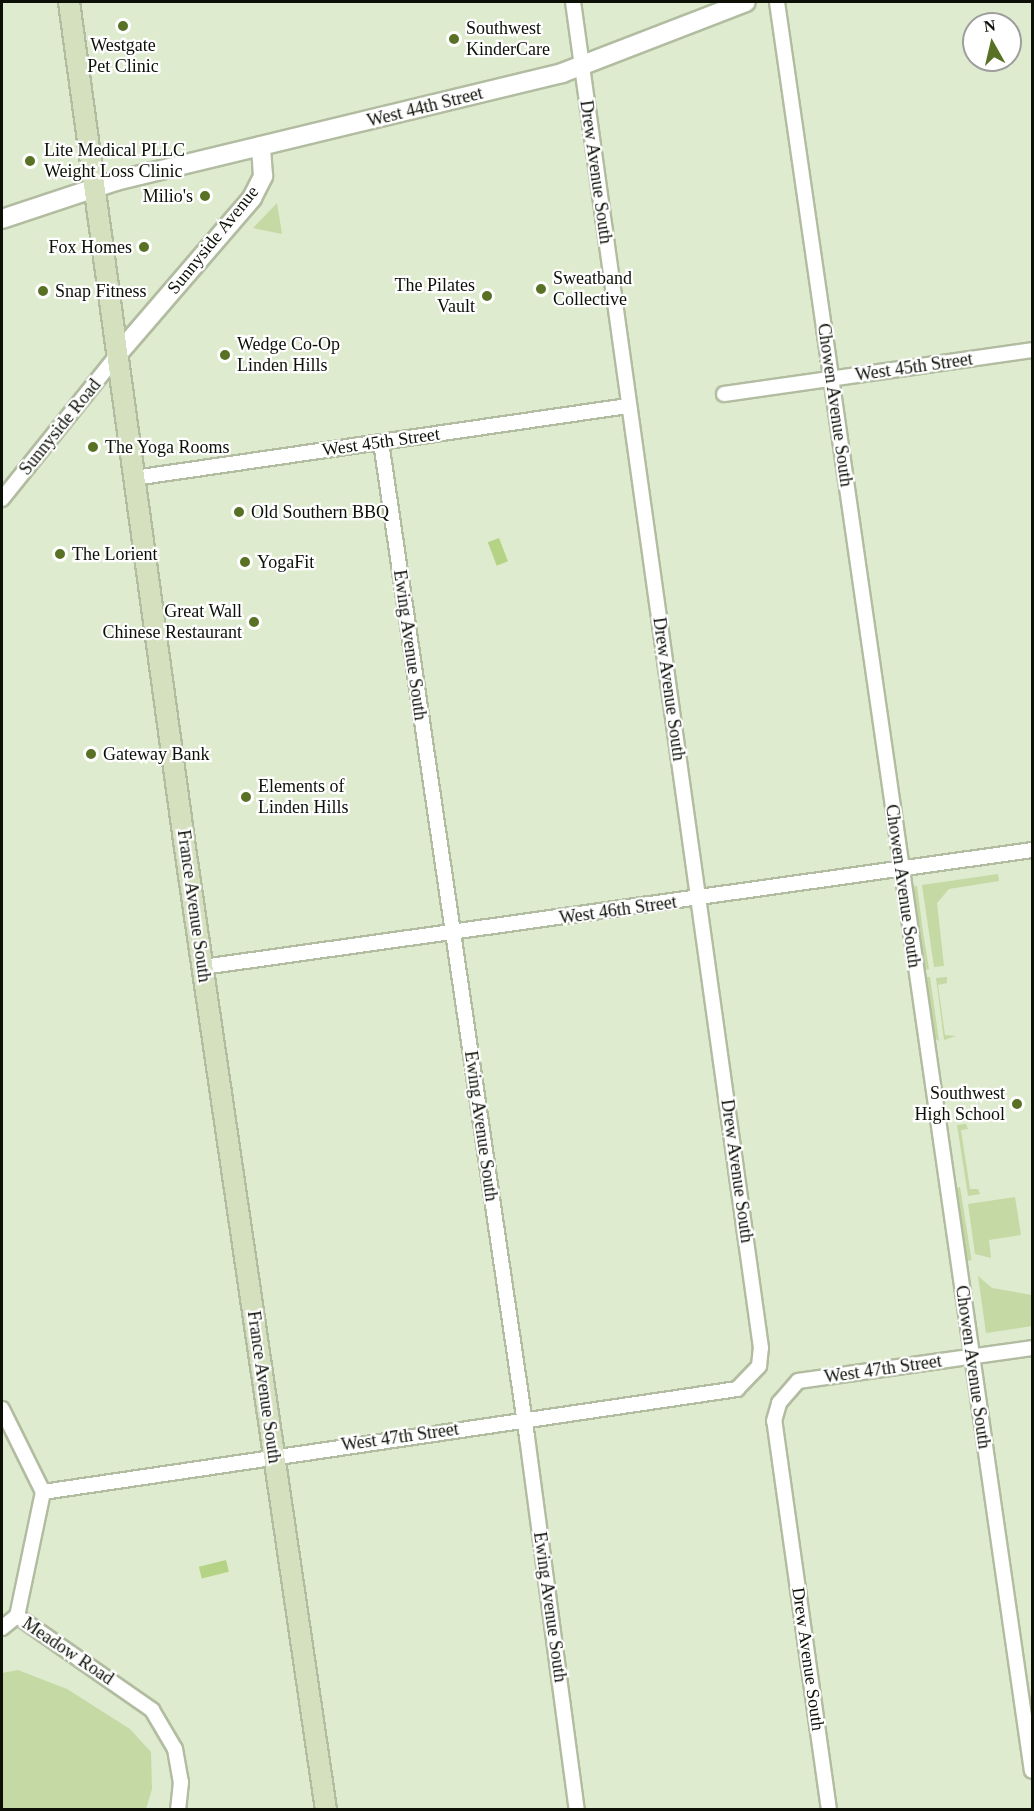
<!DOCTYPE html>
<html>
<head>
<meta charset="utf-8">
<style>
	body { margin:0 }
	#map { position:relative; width:1034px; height:1811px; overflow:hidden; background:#dfebce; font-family:Georgia,serif }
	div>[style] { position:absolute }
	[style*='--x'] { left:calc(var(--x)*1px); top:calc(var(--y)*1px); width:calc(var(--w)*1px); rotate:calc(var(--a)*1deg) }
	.green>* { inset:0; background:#c4d9a4; transform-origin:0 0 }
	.water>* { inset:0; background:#b5d384; transform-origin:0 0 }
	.roads { filter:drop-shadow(2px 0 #b1bca0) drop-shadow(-2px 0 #b1bca0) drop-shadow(0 2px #b1bca0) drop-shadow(0 -2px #b1bca0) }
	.minor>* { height:14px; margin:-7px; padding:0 7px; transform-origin:7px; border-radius:7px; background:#fff }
	.tertiary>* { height:18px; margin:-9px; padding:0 9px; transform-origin:9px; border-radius:9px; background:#fff }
	.secondary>* { height:20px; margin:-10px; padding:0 10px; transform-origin:10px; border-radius:10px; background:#d5e0be }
	.dots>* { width:16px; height:16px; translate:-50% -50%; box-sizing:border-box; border:3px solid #fff; border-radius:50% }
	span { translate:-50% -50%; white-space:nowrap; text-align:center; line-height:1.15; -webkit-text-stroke:4.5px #fff; paint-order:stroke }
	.poi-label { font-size:18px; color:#0c1007 }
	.left { translate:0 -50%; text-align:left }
	.right { translate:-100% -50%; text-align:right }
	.street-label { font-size:18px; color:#0c1007 }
	.frame { position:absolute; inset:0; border:3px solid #0c1007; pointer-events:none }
	.north { position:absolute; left:962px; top:12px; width:60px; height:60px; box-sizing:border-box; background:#fff; border:2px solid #9e9f9c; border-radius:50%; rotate:352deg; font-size:16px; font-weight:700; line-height:24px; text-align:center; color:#0c1007 }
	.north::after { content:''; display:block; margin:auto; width:21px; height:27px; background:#587124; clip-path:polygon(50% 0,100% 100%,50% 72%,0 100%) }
</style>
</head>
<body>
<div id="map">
	<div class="green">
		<i style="clip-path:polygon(277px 203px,282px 234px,253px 228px)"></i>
		<i style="clip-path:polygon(998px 874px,999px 881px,949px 889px,937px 903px,944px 966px,934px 967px,922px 885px)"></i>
		<i style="clip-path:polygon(917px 886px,923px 932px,929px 969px,925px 970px,912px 887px)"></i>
		<i style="clip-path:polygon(925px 977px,930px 977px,939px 1041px,934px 1038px)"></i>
		<i style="clip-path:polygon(947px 977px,947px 983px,938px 985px,945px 1035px,956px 1036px,944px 1040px,936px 978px)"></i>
		<i style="clip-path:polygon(966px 1124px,968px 1129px,961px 1130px,970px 1189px,978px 1189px,980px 1194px,968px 1196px,957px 1125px)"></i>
		<i style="left:960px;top:1187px;width:74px;height:4px;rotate:81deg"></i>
		<i style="clip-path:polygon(1015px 1197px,1021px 1235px,989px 1240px,991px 1258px,975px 1254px,968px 1204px)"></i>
		<i style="clip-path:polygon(978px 1276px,992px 1288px,1032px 1295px,1032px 1326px,986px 1333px)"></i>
		<i style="clip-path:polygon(18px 1670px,67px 1689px,130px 1729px,151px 1752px,152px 1789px,146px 1809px,2px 1809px,2px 1673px)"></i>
	</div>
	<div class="water">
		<i style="left:499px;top:538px;width:25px;height:12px;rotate:69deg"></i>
		<i style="left:226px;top:1560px;width:12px;height:28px;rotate:76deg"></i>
	</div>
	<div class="roads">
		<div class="minor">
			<i style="--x:777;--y:2;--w:1787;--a:81.8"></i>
			<i style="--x:724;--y:394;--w:311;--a:-8.1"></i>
			<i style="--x:381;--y:442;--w:1006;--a:81.65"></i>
			<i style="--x:527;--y:1437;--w:376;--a:82.4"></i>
			<i style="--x:134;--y:478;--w:499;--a:-8.3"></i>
			<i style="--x:2;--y:499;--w:186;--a:-51.3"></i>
			<i style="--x:203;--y:967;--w:837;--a:-8.03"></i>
			<i style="--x:2;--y:1409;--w:93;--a:63.7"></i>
			<i style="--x:43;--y:1492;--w:127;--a:101.8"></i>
			<i style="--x:17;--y:1616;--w:165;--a:34.8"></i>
			<i style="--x:152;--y:1710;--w:45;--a:59.5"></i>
			<i style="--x:175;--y:1749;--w:34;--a:80"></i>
			<i style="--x:181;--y:1782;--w:28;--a:96"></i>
			<i style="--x:43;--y:1492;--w:702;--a:-8.44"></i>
			<i style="--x:737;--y:1389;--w:32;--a:-46"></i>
			<i style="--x:759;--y:1366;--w:18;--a:-84"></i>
			<i style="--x:761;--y:1348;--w:1359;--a:-97.95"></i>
			<i style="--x:2;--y:1628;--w:19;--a:-39"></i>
			<i style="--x:829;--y:1810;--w:393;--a:-98"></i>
			<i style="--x:774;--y:1421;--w:19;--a:-74"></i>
			<i style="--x:779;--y:1403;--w:29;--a:-49"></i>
			<i style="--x:798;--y:1381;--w:236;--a:-8"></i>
		</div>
		<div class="tertiary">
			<i style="--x:2;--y:219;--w:120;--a:-18.4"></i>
			<i style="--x:116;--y:181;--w:459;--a:-13.6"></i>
			<i style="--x:562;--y:73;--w:197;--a:-21.1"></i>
			<i style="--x:118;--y:354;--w:206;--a:-49.3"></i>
			<i style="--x:252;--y:198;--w:25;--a:-63"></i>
			<i style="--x:263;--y:176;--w:30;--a:-94"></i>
		</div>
		<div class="secondary">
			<i style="--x:69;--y:2;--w:854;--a:82.19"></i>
			<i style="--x:185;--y:848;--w:972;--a:81.66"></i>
		</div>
	</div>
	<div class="dots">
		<i style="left:123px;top:26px;background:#587124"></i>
		<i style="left:454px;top:39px;background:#587124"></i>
		<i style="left:30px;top:161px;background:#587124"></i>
		<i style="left:205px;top:196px;background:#587124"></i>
		<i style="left:144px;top:247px;background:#587124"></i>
		<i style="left:541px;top:289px;background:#587124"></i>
		<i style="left:43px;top:291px;background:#587124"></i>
		<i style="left:487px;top:296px;background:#587124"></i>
		<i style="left:225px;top:355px;background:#587124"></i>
		<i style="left:93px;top:447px;background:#587124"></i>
		<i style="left:239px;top:512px;background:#587124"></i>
		<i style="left:60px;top:554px;background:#587124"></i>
		<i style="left:245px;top:562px;background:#587124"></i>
		<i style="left:254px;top:622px;background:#587124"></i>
		<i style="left:91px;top:754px;background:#587124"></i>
		<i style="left:246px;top:797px;background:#587124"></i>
		<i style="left:1017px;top:1104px;background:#587124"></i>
	</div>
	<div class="poi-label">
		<span class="left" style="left:466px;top:39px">Southwest<br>KinderCare</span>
		<span style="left:123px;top:56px">Westgate<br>Pet Clinic</span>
		<span class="left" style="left:44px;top:161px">Lite Medical PLLC<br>Weight Loss Clinic</span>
		<span class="right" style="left:193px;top:196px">Milio's</span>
		<span class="right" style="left:132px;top:247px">Fox Homes</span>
		<span class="left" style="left:553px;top:289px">Sweatband<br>Collective</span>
		<span class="right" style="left:475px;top:296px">The Pilates<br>Vault</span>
		<span class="left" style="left:55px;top:291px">Snap Fitness</span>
		<span class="left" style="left:237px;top:355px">Wedge Co-Op<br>Linden Hills</span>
		<span class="left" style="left:105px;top:447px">The Yoga Rooms</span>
		<span class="left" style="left:251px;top:512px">Old Southern BBQ</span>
		<span class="left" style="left:72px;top:554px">The Lorient</span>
		<span class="left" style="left:257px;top:562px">YogaFit</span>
		<span class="right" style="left:242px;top:622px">Great Wall<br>Chinese Restaurant</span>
		<span class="left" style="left:103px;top:754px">Gateway Bank</span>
		<span class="left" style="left:258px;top:797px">Elements of<br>Linden Hills</span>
		<span class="right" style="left:1005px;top:1104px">Southwest<br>High School</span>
	</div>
	<div class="street-label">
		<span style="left:425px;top:107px;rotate:-14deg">West 44th Street</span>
		<span style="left:596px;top:172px;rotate:82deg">Drew Avenue South</span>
		<span style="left:213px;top:240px;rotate:-51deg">Sunnyside Avenue</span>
		<span style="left:914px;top:367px;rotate:-8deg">West 45th Street</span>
		<span style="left:835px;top:405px;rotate:82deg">Chowen Avenue South</span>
		<span style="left:60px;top:427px;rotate:-51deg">Sunnyside Road</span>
		<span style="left:381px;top:442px;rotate:-8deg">West 45th Street</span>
		<span style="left:410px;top:645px;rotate:82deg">Ewing Avenue South</span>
		<span style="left:669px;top:689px;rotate:82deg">Drew Avenue South</span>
		<span style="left:903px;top:886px;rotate:82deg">Chowen Avenue South</span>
		<span style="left:194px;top:906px;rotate:82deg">France Avenue South</span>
		<span style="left:618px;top:910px;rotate:-8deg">West 46th Street</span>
		<span style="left:481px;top:1126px;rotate:82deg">Ewing Avenue South</span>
		<span style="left:737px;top:1171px;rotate:82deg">Drew Avenue South</span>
		<span style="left:973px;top:1367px;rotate:82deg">Chowen Avenue South</span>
		<span style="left:883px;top:1369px;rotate:-8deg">West 47th Street</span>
		<span style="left:264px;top:1387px;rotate:82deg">France Avenue South</span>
		<span style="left:400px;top:1437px;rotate:-8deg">West 47th Street</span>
		<span style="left:550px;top:1607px;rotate:82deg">Ewing Avenue South</span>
		<span style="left:68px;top:1651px;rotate:34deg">Meadow Road</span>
		<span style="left:808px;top:1659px;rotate:82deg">Drew Avenue South</span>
	</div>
	<div class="frame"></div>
	<div class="north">N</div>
</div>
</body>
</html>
